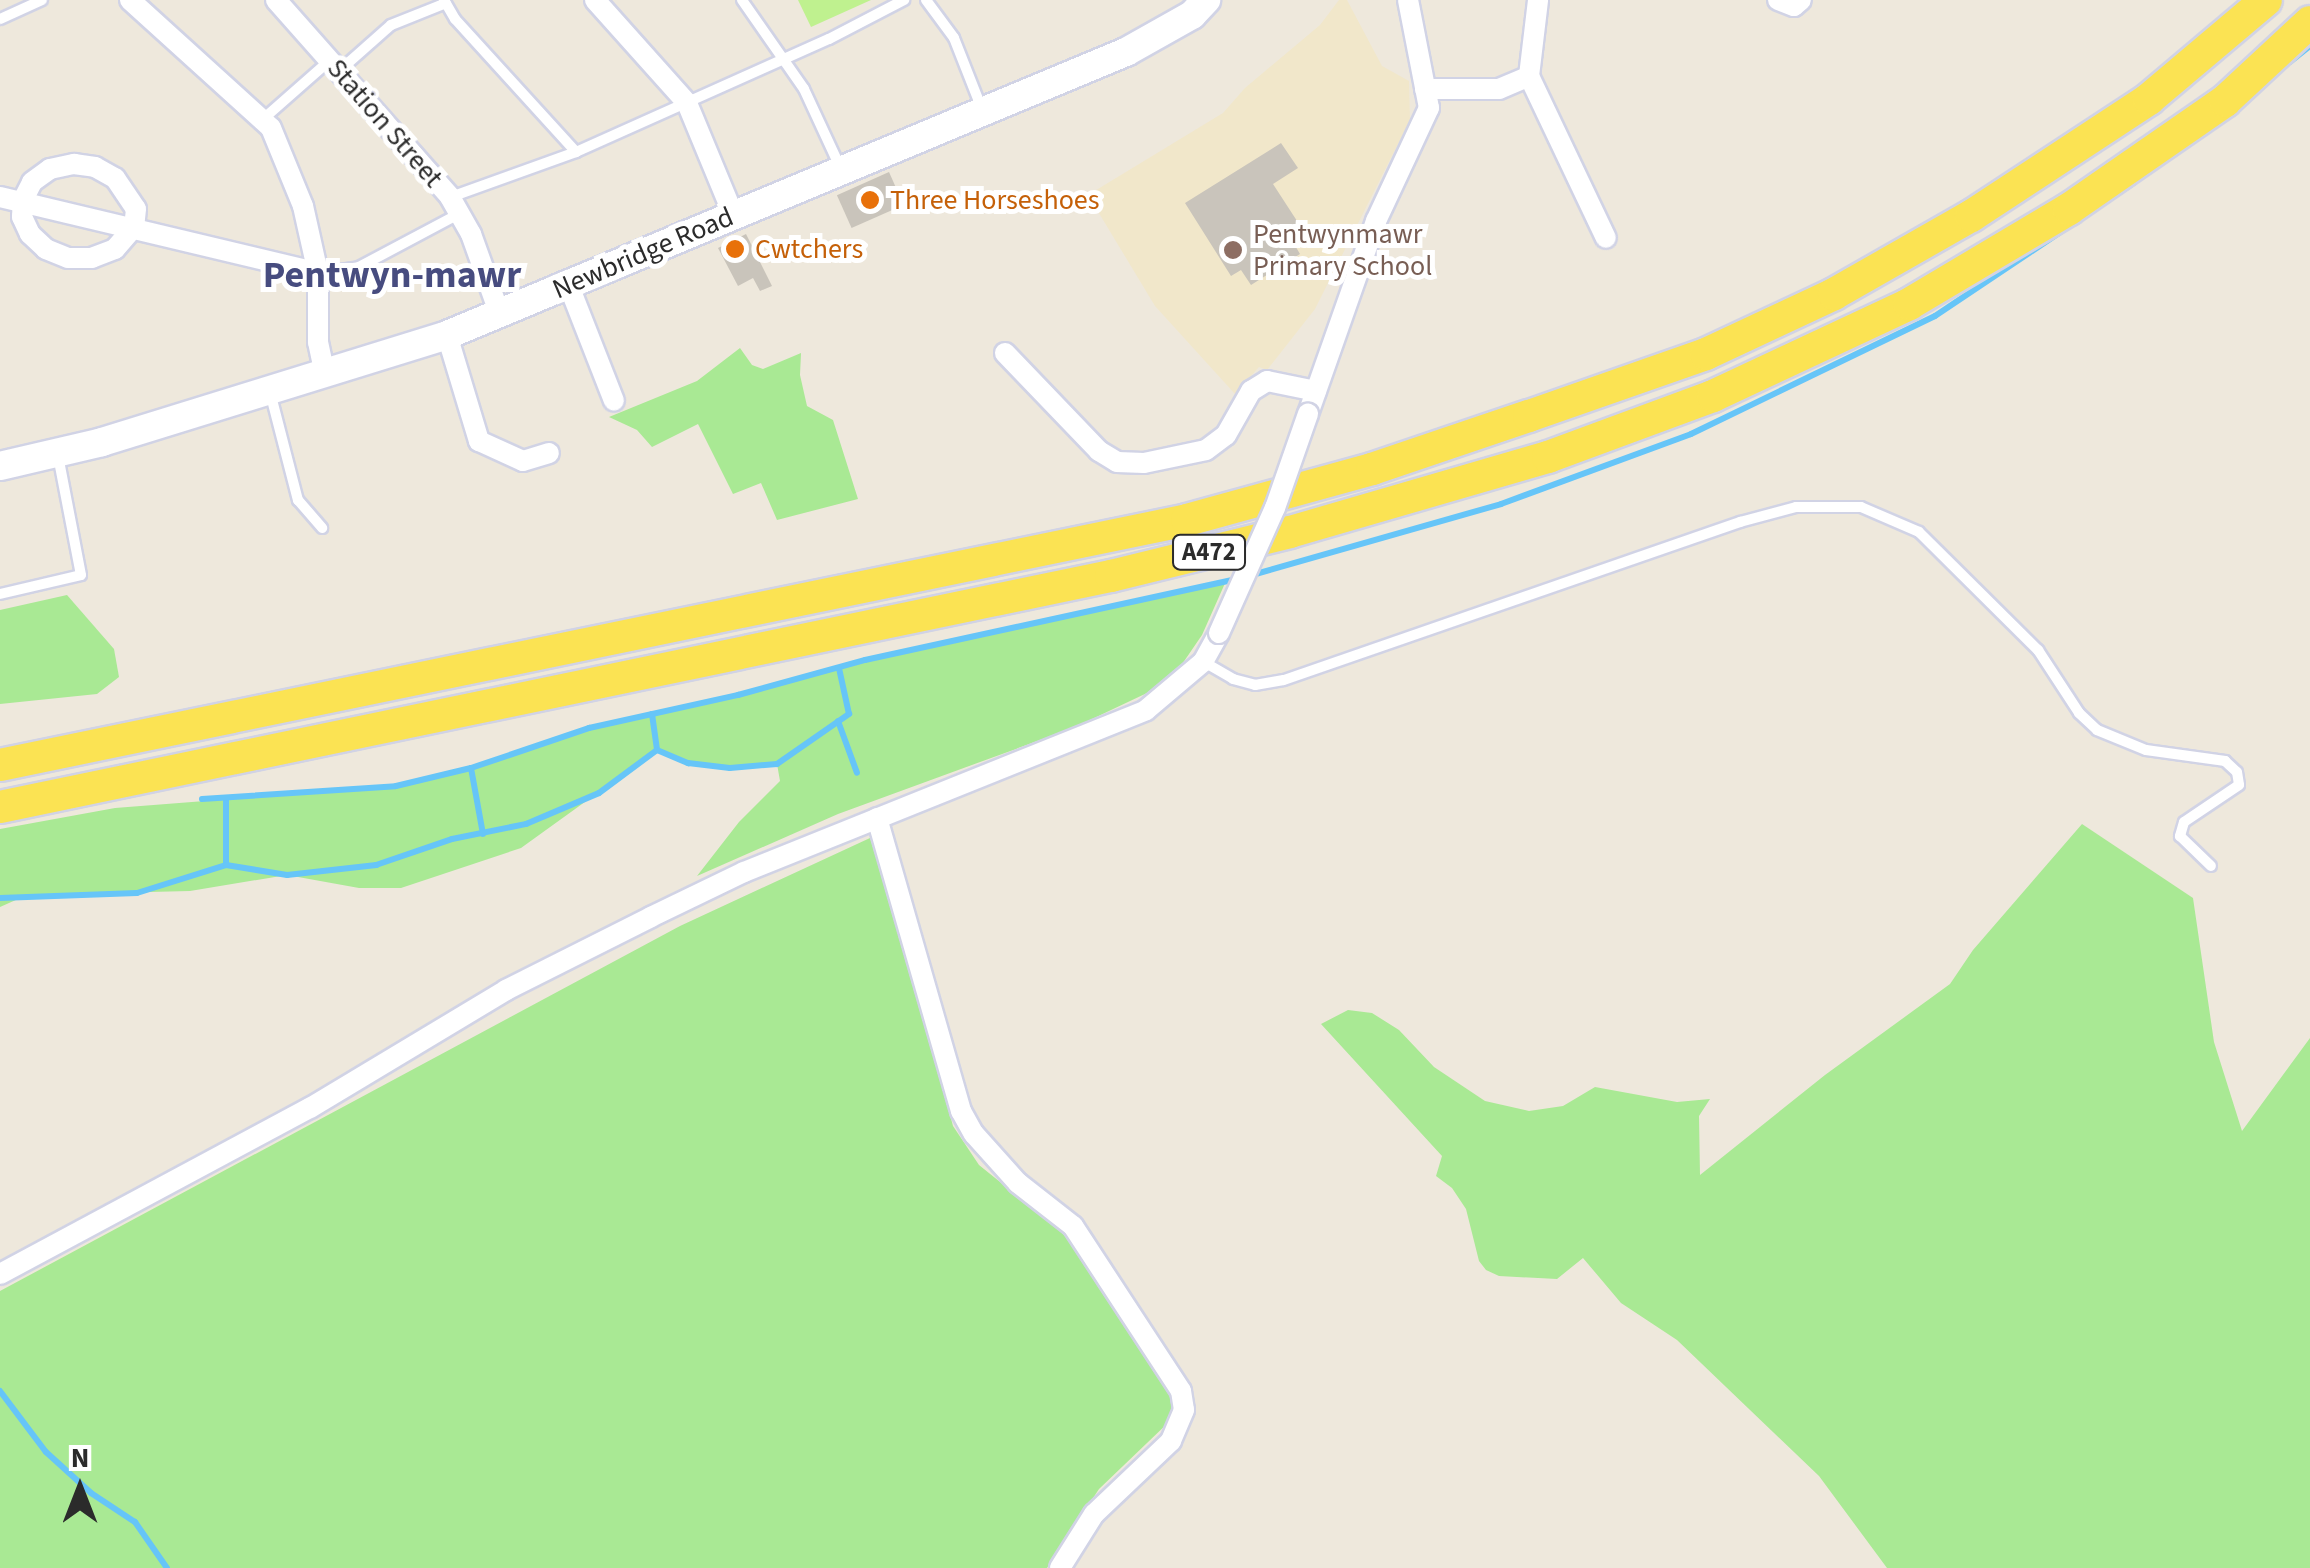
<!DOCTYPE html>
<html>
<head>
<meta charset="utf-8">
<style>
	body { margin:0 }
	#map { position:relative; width:2310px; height:1568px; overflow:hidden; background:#eee8dc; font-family:"Source Sans 3",sans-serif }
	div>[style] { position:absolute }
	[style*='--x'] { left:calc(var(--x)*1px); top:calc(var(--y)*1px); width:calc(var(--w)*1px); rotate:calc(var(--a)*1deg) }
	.education>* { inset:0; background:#f1e7ca }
	.green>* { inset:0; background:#a9e994 }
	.pitch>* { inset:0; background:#bff18f }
	.stream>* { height:6px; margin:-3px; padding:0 3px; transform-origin:3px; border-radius:3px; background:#66c5f8 }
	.building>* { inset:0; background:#c9c4bb; transform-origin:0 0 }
	.roads { filter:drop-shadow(2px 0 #d1d3e5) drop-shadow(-2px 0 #d1d3e5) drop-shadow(0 2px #d1d3e5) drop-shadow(0 -2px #d1d3e5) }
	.lane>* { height:10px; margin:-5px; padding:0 5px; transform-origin:5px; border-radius:5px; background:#fff }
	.street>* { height:20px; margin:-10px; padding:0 10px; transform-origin:10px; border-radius:10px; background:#fff }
	.secondary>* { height:28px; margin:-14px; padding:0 14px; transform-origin:14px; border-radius:14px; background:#fff }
	.primary>* { height:32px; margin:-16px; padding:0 16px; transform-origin:16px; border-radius:16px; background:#fbe353 }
	.bridges { filter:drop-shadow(2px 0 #d1d3e5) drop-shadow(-2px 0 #d1d3e5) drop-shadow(0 2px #d1d3e5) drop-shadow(0 -2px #d1d3e5) }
	.street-bridge>* { height:20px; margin:-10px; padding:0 10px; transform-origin:10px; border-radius:10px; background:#fff }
	.dots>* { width:28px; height:28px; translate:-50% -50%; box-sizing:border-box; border:5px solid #fff; border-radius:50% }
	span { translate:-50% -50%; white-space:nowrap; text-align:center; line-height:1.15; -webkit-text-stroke:10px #fff; paint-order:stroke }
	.shield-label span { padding:2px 8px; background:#fff; border:2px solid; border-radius:8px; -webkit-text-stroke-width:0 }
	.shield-label { font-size:25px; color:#2b2b2b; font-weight:700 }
	.street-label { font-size:28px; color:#2b2b2b }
	.food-label { font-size:28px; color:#c56008 }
	.left { translate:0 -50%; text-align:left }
	.education-label { font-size:28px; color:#785e54 }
	.district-label { font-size:38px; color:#474c7f; font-weight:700 }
	.north { position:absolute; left:30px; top:1438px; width:100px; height:100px; -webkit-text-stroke:8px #fff; paint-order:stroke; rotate:0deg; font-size:28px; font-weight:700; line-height:40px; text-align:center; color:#2b2b2b }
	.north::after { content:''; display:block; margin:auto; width:35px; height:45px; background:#2b2b2b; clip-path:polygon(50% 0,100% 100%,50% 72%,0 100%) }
</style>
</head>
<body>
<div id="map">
	<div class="education">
		<i style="clip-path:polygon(1339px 0,1347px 0,1382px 66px,1409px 81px,1410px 120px,1315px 309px,1267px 370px,1259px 367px,1235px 394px,1155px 306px,1088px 195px,1223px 113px,1245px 88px,1320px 25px)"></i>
	</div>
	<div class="green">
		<i style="clip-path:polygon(740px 348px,752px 365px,763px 369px,801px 353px,800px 375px,807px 406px,833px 420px,858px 499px,777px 520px,761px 483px,733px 494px,698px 424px,652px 447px,637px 430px,609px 417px,697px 381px)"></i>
		<i style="clip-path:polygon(1226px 581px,1202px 635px,1176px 673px,1147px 693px,1073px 728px,838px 814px,697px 876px,739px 822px,780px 781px,777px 764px,730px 768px,688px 763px,657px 750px,521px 848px,401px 888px,359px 888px,287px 875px,190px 891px,27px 895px,0 907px,0 829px,115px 808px,396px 786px,471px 768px,589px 728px,738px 695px,865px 660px)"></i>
		<i style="clip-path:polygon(67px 595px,114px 649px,119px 677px,97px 694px,0 704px,0 610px)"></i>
		<i style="clip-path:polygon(2082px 824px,2193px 898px,2214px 1042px,2242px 1131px,2310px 1038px,2310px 1568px,1887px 1568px,1819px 1476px,1677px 1340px,1621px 1303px,1583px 1258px,1557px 1279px,1499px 1276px,1486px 1270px,1479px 1261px,1466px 1209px,1452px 1188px,1436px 1176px,1442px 1156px,1321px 1024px,1348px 1010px,1372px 1013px,1399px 1030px,1434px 1067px,1485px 1101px,1529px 1111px,1563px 1106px,1595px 1087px,1677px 1102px,1710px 1099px,1699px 1116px,1700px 1175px,1825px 1075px,1950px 984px,1973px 950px)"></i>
		<i style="clip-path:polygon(870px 838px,890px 887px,953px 1126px,979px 1165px,1067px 1236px,1171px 1397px,1171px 1420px,1099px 1489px,1047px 1568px,0 1568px,0 1291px,680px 926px)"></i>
	</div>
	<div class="pitch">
		<i style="clip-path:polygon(798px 0,871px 0,811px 27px)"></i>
	</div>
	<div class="stream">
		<i style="--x:2290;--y:62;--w:26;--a:-39"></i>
		<i style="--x:1252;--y:575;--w:259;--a:-15.9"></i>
		<i style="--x:1501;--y:504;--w:202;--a:-20.2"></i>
		<i style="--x:1691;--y:434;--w:271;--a:-25.8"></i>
		<i style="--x:1935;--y:316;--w:239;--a:-33.8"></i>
		<i style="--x:652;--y:714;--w:36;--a:82"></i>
		<i style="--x:838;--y:721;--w:55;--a:69.9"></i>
		<i style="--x:471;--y:768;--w:67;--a:79.7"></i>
		<i style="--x:226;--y:798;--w:67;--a:90"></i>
		<i style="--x:202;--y:799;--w:194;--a:-3.8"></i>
		<i style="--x:396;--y:786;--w:77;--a:-13.5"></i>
		<i style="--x:471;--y:768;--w:125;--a:-18.7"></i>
		<i style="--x:589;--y:728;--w:153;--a:-12.5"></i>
		<i style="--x:738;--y:695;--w:132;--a:-15.4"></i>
		<i style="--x:865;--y:660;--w:384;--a:-12.3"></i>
		<i style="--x:0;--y:898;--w:137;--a:-2.1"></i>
		<i style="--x:137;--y:893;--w:93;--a:-17.5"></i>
		<i style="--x:226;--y:865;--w:62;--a:9.3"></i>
		<i style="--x:287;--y:875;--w:90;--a:-6.4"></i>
		<i style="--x:376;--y:865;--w:80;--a:-18.9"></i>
		<i style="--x:452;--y:839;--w:76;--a:-11.5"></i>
		<i style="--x:526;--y:824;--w:79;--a:-23"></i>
		<i style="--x:599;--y:793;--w:72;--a:-36.6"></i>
		<i style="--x:657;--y:750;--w:34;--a:23"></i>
		<i style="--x:688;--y:763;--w:42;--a:6.8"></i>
		<i style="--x:730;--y:768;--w:47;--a:-4.9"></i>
		<i style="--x:777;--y:764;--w:88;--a:-34.8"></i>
		<i style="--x:849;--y:714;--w:47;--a:-102.3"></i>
		<i style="--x:0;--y:1391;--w:76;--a:53"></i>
		<i style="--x:46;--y:1452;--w:61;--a:42.3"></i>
		<i style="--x:91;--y:1493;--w:53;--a:33.4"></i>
		<i style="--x:135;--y:1522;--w:56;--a:55.2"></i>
	</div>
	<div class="building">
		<i style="clip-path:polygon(1281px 143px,1298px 168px,1273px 184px,1299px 224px,1287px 232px,1300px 254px,1251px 285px,1241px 270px,1231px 276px,1185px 203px)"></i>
		<i style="left:889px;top:172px;width:36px;height:57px;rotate:66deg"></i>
		<i style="clip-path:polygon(746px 234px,772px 286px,760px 291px,753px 278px,738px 286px,718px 248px)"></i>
	</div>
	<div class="roads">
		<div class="lane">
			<i style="--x:444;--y:0;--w:22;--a:60"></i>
			<i style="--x:455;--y:19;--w:180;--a:47.7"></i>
			<i style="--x:576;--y:152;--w:133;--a:160.2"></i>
			<i style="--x:742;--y:0;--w:108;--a:55.1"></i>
			<i style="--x:804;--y:89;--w:88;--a:65.2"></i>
			<i style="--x:926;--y:0;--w:47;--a:53.6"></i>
			<i style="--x:954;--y:38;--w:76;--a:68.5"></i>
			<i style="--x:0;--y:19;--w:46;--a:-24.3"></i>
			<i style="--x:339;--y:71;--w:69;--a:-41.5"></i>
			<i style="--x:391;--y:25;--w:59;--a:-21.8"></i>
			<i style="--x:262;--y:120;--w:89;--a:-41.4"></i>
			<i style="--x:576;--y:152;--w:277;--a:-24.1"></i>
			<i style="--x:829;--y:39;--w:85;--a:-27.5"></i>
			<i style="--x:318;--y:273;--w:41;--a:-8.3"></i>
			<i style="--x:359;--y:267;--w:111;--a:-28"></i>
			<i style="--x:270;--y:392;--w:112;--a:75.5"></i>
			<i style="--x:298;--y:500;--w:37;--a:49"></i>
			<i style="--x:0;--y:594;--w:83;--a:-13.2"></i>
			<i style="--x:81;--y:575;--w:121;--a:-100.9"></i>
			<i style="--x:1204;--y:662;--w:34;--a:30"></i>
			<i style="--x:1233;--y:679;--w:23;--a:15"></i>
			<i style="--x:1255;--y:685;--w:29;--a:-10"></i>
			<i style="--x:1284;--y:680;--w:483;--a:-19.1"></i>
			<i style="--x:1740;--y:522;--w:58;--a:-15"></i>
			<i style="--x:1796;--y:507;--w:65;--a:0"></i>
			<i style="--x:1861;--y:507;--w:63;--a:23.3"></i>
			<i style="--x:1919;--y:532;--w:168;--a:44.8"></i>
			<i style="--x:2038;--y:650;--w:75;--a:56.9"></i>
			<i style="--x:2079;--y:713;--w:25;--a:43"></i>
			<i style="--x:2097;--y:730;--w:53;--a:22.2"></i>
			<i style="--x:2146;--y:750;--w:80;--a:7.9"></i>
			<i style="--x:2225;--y:761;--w:16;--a:43"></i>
			<i style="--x:2237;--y:772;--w:13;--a:81"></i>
			<i style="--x:2239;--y:785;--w:66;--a:146.1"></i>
			<i style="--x:2184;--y:822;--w:15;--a:106"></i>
			<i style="--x:2180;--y:836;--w:43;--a:44.1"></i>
		</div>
		<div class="street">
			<i style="--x:130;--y:0;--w:190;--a:42.2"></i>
			<i style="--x:271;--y:128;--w:84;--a:67.7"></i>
			<i style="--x:303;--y:206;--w:69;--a:77.4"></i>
			<i style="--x:318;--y:273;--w:69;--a:90"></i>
			<i style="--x:318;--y:342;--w:35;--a:78"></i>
			<i style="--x:276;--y:0;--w:263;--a:48.5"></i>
			<i style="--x:450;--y:197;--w:43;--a:60.4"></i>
			<i style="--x:471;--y:234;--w:83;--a:70.3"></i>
			<i style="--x:595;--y:0;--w:138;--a:48.2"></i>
			<i style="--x:687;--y:103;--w:120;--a:67.5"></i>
			<i style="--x:1778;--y:0;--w:17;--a:21"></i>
			<i style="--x:1794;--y:6;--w:9;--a:-41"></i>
			<i style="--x:1529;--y:76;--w:179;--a:64.6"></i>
			<i style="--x:1425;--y:89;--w:74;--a:0"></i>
			<i style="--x:1499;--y:89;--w:33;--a:-23"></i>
			<i style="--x:1529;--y:76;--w:77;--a:-83.2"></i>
			<i style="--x:74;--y:164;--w:21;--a:8"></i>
			<i style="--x:95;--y:167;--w:23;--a:29"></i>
			<i style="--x:115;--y:178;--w:37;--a:56"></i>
			<i style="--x:136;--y:209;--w:18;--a:96"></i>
			<i style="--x:134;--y:227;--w:29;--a:131"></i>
			<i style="--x:115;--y:249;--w:25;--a:159"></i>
			<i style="--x:92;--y:258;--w:24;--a:180"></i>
			<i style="--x:68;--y:258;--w:24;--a:-158"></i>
			<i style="--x:46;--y:249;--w:22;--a:-137"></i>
			<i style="--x:30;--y:234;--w:19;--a:-115"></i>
			<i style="--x:22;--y:217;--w:17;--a:-87"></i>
			<i style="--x:23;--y:200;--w:20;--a:-63"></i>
			<i style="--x:32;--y:182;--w:22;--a:-36"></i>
			<i style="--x:50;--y:169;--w:25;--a:-12"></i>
			<i style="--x:0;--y:197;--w:327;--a:13.4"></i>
			<i style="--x:569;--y:286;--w:123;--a:68.6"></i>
			<i style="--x:447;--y:335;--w:111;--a:73.2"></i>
			<i style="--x:479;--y:441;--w:48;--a:24.4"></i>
			<i style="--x:523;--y:461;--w:27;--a:-17"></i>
			<i style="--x:1005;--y:353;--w:136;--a:46.2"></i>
			<i style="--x:1099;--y:451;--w:21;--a:31"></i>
			<i style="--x:1117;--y:462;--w:27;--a:2"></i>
			<i style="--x:1144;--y:463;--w:63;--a:-11.8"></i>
			<i style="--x:1206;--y:450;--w:25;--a:-37"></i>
			<i style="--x:1226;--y:435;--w:51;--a:-60.4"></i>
			<i style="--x:1251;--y:391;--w:19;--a:-32"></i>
			<i style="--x:1267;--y:381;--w:50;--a:11.5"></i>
			<i style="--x:1308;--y:414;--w:205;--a:-70.6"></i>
			<i style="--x:1376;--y:221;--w:125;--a:-64.9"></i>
			<i style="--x:1429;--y:108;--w:110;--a:-101"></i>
			<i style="--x:877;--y:818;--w:305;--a:74"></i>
			<i style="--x:961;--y:1111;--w:26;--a:61"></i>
			<i style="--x:974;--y:1134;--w:66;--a:48.1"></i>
			<i style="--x:1018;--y:1183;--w:70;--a:38"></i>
			<i style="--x:1073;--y:1226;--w:197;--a:56.8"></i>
			<i style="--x:1181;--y:1391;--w:19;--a:81"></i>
			<i style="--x:1184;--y:1410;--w:34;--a:113"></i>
			<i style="--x:1171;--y:1441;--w:106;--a:136.5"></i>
			<i style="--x:1094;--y:1514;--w:64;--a:122.2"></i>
			<i style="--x:0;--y:1274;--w:352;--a:-28.2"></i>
			<i style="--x:310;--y:1108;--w:229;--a:-31"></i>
			<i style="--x:506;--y:990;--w:162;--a:-26.7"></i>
			<i style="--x:651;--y:917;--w:103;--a:-25.8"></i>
			<i style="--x:744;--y:872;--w:433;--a:-21.9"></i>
			<i style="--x:1146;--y:710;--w:75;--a:-40.1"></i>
			<i style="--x:1203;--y:662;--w:33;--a:-61"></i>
		</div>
		<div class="secondary">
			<i style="--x:0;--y:466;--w:105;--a:-13.2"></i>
			<i style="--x:102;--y:442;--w:361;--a:-17.2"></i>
			<i style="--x:447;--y:335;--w:736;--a:-22.63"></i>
			<i style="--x:1126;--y:52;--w:76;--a:-29.3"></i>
			<i style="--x:1192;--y:15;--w:21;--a:-47"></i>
		</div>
		<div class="primary">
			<i style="--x:0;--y:765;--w:1212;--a:-11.66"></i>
			<i style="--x:1187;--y:520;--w:192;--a:-15.4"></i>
			<i style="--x:1372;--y:469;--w:166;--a:-18.7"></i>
			<i style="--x:1529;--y:416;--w:188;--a:-19.3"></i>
			<i style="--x:1706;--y:354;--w:141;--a:-25.1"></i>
			<i style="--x:1834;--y:294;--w:158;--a:-29.7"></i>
			<i style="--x:1971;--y:216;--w:213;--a:-33.3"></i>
			<i style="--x:2149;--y:99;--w:153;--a:-40.2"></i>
			<i style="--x:0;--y:807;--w:1135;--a:-11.75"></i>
			<i style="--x:1111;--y:576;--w:184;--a:-13.8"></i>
			<i style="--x:1290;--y:532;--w:269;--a:-16.2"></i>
			<i style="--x:1548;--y:457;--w:176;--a:-20.3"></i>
			<i style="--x:1713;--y:396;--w:217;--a:-25.1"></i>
			<i style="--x:1909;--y:304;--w:186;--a:-30.7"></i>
			<i style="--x:2069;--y:209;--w:190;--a:-34.7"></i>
			<i style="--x:2225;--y:101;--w:116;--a:-42.9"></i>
		</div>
	</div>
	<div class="bridges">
		<div class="street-bridge">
			<i style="--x:1219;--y:633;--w:137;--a:-65.9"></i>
			<i style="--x:1275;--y:508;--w:100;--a:-70.7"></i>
		</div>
	</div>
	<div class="dots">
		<i style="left:870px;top:200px;background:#e8710a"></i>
		<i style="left:735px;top:249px;background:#e8710a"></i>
		<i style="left:1233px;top:250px;background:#8d6e63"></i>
	</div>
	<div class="shield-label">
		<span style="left:1209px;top:552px">A472</span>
	</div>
	<div class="street-label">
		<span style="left:385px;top:123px;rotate:49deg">Station Street</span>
		<span style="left:643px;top:253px;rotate:-23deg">Newbridge Road</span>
	</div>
	<div class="food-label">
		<span class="left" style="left:890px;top:200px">Three Horseshoes</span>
		<span class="left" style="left:755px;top:249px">Cwtchers</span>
	</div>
	<div class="education-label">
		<span class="left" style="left:1253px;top:250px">Pentwynmawr<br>Primary School</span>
	</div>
	<div class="district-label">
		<span style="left:392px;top:276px">Pentwyn-mawr</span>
	</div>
	<div class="north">N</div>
</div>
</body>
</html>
